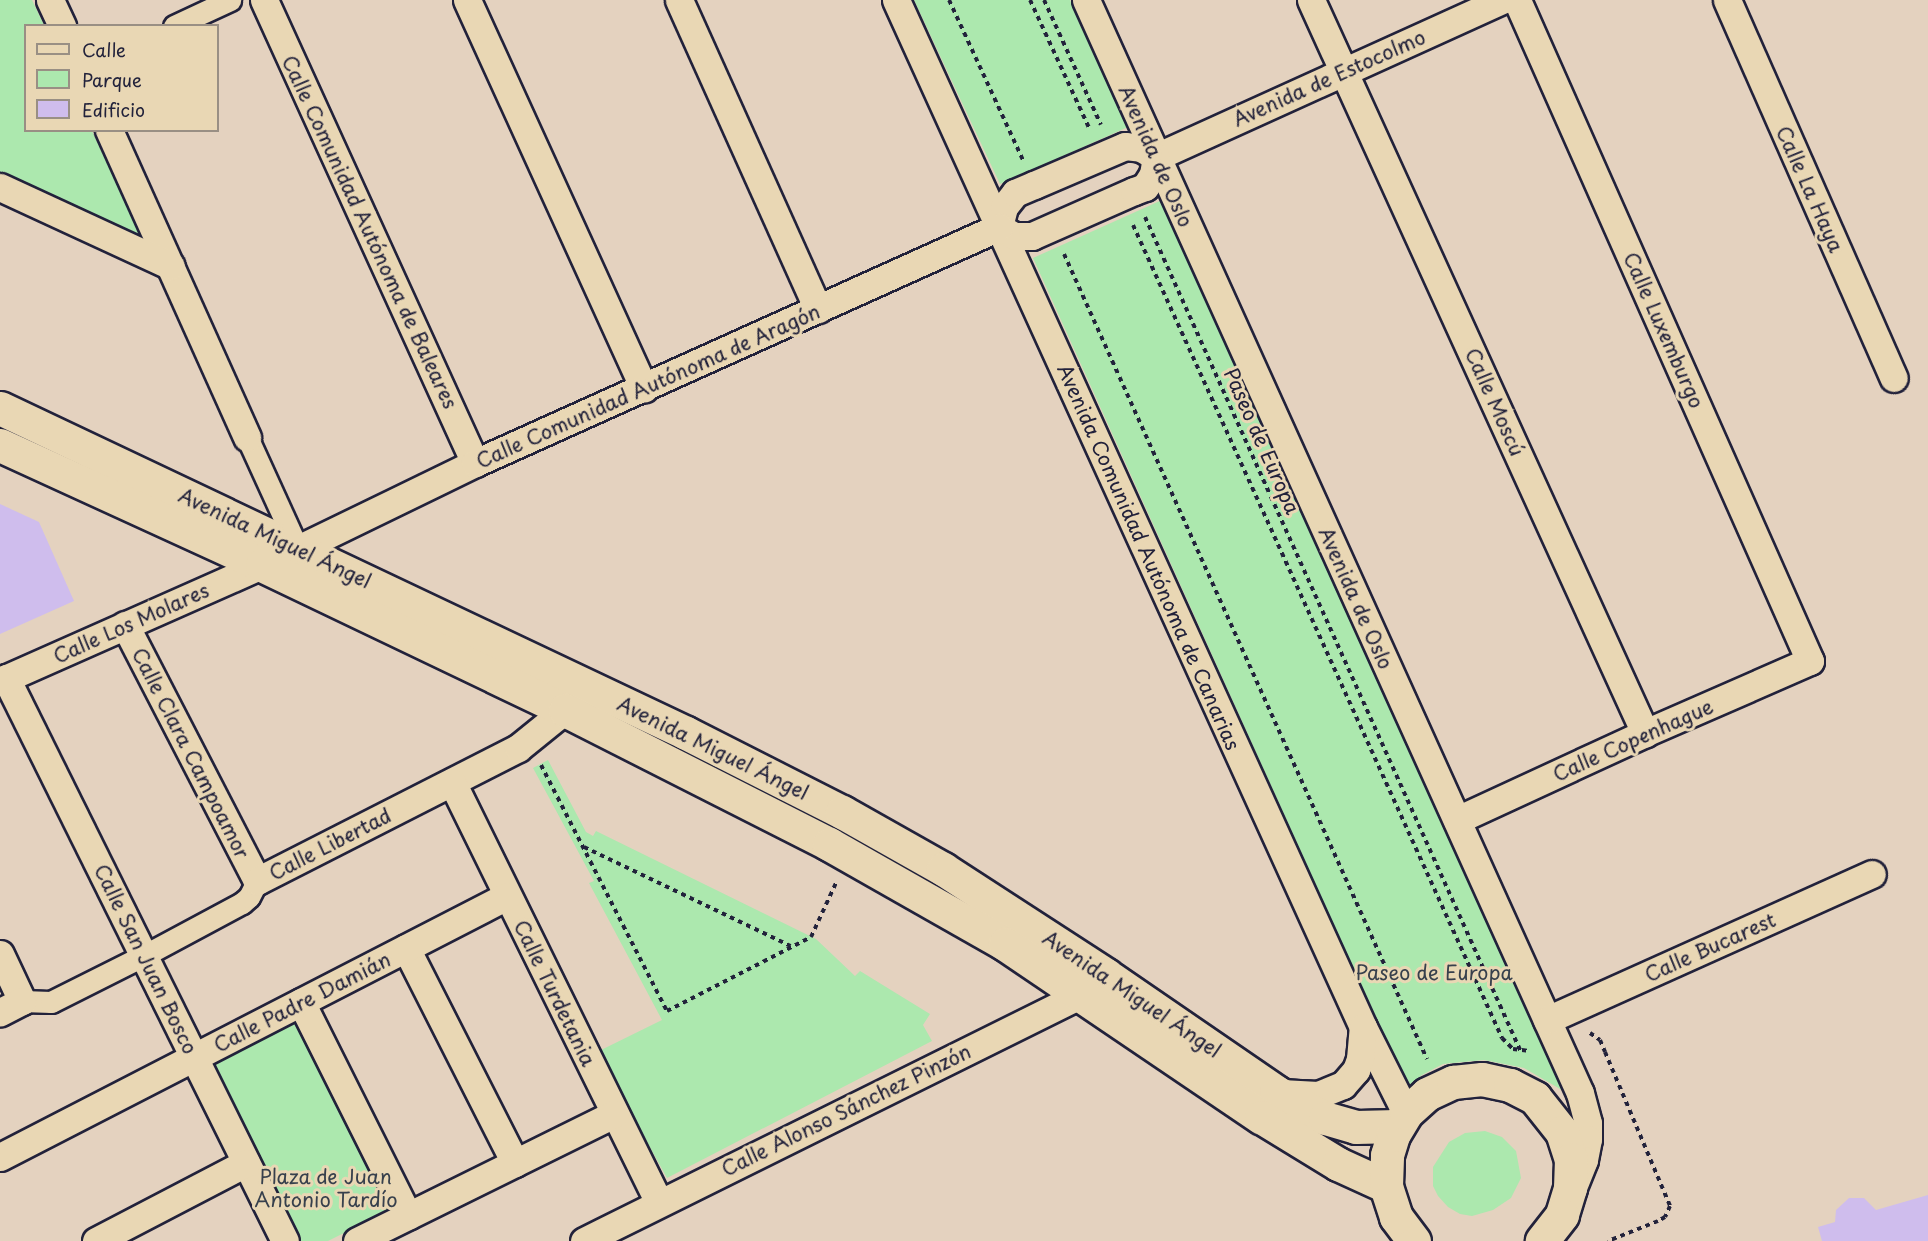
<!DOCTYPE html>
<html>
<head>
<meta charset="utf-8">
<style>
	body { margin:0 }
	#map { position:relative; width:1928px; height:1241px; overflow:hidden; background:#e4d2bf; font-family:"Playpen Sans",sans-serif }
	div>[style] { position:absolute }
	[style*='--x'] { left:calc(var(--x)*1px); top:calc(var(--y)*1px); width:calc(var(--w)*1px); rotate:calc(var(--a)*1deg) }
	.green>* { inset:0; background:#ace8ae }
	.building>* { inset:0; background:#cfbded }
	.path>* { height:4px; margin-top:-2px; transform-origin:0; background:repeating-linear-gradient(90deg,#22223b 0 4.5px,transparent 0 9px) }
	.roads { filter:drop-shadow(2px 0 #22223b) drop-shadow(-2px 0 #22223b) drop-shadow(0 2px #22223b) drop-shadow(0 -2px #22223b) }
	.pedestrian>* { height:21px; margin:-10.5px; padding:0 10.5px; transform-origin:10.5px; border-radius:10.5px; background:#e9d7b4 }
	.minor>* { height:27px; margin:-13.5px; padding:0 13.5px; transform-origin:13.5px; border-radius:13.5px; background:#e9d7b4 }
	.tertiary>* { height:33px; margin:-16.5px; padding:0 16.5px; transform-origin:16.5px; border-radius:16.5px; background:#e9d7b4 }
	span { translate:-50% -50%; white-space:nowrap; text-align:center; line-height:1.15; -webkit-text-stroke:6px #e9d7b4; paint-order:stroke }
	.street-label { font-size:20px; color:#22223b }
	.park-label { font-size:20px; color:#37404c }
	.legend { position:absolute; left:24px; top:24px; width:195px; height:108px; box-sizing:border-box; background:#e9d7b4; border:2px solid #998f84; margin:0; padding:8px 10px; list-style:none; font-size:18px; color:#22223b }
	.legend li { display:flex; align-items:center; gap:12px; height:30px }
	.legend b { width:30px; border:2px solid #998f84 }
</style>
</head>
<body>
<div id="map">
	<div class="green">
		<i style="clip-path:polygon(0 0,32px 0,44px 25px,26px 26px,26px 130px,92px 131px,145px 244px,0 174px)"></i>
		<i style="clip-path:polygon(914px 0,1070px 0,1128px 127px,1000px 184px)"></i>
		<i style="clip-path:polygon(1162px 200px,1567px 1093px,1524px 1068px,1484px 1060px,1443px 1064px,1422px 1075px,1407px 1087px,1033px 258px)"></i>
		<i style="clip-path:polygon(548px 760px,586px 832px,593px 836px,596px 831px,816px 939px,855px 976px,860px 971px,930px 1014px,923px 1025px,932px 1041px,667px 1178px,597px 1052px,662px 1020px,589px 883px,594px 881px,533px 768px)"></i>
		<i style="clip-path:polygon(294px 1020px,390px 1210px,328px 1241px,298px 1241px,211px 1062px)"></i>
		<i style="clip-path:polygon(1485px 1131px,1502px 1137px,1516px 1151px,1521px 1178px,1511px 1198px,1493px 1210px,1472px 1216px,1460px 1214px,1448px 1207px,1438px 1196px,1433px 1186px,1433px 1167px,1449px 1142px,1465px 1133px)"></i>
	</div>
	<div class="building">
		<i style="clip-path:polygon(0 504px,39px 522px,74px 601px,0 634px)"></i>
		<i style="clip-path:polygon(1928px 1195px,1928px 1241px,1822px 1241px,1818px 1227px,1835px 1222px,1836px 1210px,1849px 1198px,1864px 1198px,1876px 1210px)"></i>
	</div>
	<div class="path">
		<i style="--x:949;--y:0;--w:176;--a:65.2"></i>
		<i style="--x:1030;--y:0;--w:143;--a:65.2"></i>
		<i style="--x:1044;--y:0;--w:137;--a:65.5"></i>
		<i style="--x:1145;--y:217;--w:914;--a:65.76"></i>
		<i style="--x:1133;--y:225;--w:893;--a:65.59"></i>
		<i style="--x:1502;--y:1038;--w:16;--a:45"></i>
		<i style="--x:1513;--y:1049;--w:16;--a:7"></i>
		<i style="--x:1064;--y:254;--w:883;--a:65.73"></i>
		<i style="--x:541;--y:765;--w:276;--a:62.9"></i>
		<i style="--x:667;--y:1011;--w:162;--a:-27.2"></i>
		<i style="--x:811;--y:937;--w:60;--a:-65.2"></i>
		<i style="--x:584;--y:847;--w:229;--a:25.6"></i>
		<i style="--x:1590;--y:1033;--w:12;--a:35"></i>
		<i style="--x:1600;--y:1040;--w:13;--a:67"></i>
		<i style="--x:1605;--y:1052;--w:167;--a:67.1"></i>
		<i style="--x:1670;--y:1206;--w:12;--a:114"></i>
		<i style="--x:1665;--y:1217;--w:8;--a:150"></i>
		<i style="--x:1658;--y:1221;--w:54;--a:158.2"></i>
	</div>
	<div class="roads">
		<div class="pedestrian">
			<i style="--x:174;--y:26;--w:62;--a:-24.9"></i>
			<i style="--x:247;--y:437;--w:123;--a:65.5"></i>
			<i style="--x:22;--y:1001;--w:29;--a:2"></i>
			<i style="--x:51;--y:1002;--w:105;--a:-26.6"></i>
			<i style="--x:145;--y:955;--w:110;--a:-28.2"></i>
			<i style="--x:242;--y:903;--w:9;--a:-41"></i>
			<i style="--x:249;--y:897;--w:18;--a:-63"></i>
		</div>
		<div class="minor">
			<i style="--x:50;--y:0;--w:29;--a:65"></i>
			<i style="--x:264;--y:0;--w:509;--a:65.5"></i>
			<i style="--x:467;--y:0;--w:427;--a:65.5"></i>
			<i style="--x:679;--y:0;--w:339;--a:65.8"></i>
			<i style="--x:896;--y:0;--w:1128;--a:65.55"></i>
			<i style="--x:1363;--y:1027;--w:96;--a:63.4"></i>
			<i style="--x:1086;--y:0;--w:1199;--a:65.68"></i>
			<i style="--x:1580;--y:1093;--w:31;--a:75"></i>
			<i style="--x:1588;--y:1123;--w:16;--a:90"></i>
			<i style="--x:1588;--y:1139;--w:21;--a:101"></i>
			<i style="--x:1584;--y:1160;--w:29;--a:112"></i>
			<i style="--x:1311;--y:0;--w:806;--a:65.5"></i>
			<i style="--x:1727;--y:0;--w:413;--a:66.2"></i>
			<i style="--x:109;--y:130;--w:337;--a:65.8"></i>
			<i style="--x:1156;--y:157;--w:380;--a:-24.4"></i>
			<i style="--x:0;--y:187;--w:188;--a:24.8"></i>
			<i style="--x:999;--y:227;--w:21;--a:-76"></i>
			<i style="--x:1004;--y:207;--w:18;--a:-52"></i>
			<i style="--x:1015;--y:193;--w:21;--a:-23"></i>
			<i style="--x:1034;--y:185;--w:99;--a:-23.2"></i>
			<i style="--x:1125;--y:146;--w:16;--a:7"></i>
			<i style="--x:1141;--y:148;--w:17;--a:31"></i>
			<i style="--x:999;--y:227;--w:17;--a:31"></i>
			<i style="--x:1014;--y:236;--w:18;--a:0"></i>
			<i style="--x:1032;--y:236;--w:111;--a:-23.8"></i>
			<i style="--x:1134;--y:191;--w:12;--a:-20"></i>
			<i style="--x:1145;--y:187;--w:15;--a:-58"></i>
			<i style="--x:1153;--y:174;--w:17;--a:-80"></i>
			<i style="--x:298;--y:549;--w:197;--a:-25.9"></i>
			<i style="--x:475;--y:463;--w:575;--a:-24.25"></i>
			<i style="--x:125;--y:625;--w:288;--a:62.7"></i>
			<i style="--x:257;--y:881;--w:293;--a:-27"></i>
			<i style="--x:518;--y:748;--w:60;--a:-39"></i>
			<i style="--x:6;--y:678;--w:628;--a:63.64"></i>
			<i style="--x:0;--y:681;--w:287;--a:-23.9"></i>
			<i style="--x:452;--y:782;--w:469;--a:63.8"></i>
			<i style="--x:1457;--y:820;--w:207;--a:-24.8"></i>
			<i style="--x:1645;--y:733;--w:180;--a:-23.6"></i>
			<i style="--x:1810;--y:661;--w:723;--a:-113.91"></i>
			<i style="--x:406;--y:948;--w:241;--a:63.1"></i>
			<i style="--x:0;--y:954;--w:52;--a:64.9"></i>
			<i style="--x:22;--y:1001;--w:25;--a:153"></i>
			<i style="--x:301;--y:1002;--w:239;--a:63.4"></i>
			<i style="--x:1547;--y:1020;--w:356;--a:-24.2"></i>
			<i style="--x:1281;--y:1093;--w:37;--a:3"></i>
			<i style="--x:1318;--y:1095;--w:27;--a:-22"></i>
			<i style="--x:1343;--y:1085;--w:20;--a:-49"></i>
			<i style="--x:1356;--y:1070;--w:12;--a:-70"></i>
			<i style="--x:1360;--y:1059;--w:32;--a:-85"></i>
			<i style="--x:0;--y:1157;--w:570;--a:-27.24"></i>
			<i style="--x:96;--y:1241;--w:169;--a:-27.5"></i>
			<i style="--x:357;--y:1241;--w:287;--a:-26.3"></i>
			<i style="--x:584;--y:1241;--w:556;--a:-26.38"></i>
			<i style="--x:1082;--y:994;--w:14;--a:-39"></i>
		</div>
		<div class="tertiary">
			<i style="--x:0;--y:408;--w:759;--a:25.35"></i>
			<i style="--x:686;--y:733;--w:175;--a:26.9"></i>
			<i style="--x:842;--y:812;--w:116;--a:29.4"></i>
			<i style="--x:943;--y:869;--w:194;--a:33"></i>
			<i style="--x:1106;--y:975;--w:206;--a:34.5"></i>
			<i style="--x:1276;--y:1092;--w:55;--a:28"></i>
			<i style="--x:1325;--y:1118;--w:32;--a:16"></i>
			<i style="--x:1356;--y:1127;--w:41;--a:-1.4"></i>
			<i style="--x:0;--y:445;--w:288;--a:24.6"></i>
			<i style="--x:262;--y:565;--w:336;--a:25.6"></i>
			<i style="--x:565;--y:710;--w:296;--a:26.9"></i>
			<i style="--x:829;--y:844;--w:202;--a:29.6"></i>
			<i style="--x:1005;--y:944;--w:309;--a:34.1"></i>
			<i style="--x:1261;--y:1117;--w:90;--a:31.4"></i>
			<i style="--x:1338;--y:1164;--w:53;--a:24.6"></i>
			<i style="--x:1414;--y:1241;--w:30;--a:-127"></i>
			<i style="--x:1396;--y:1217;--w:33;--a:-108"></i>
			<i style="--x:1386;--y:1186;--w:31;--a:-88"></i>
			<i style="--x:1387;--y:1155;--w:21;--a:-73"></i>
			<i style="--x:1393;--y:1135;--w:26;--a:-59"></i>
			<i style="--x:1406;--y:1113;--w:28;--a:-42"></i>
			<i style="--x:1427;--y:1094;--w:29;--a:-25"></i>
			<i style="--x:1453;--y:1082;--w:29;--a:-6"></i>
			<i style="--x:1482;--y:1079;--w:29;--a:12"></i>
			<i style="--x:1510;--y:1085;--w:28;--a:27"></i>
			<i style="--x:1535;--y:1098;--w:43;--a:51.5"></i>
			<i style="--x:1562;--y:1132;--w:28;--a:72"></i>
			<i style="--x:1571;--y:1159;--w:29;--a:92"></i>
			<i style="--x:1570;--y:1188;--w:28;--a:107"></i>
			<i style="--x:1562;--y:1215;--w:33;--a:128"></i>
		</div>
	</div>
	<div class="street-label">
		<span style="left:1329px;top:78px;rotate:-24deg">Avenida de Estocolmo</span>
		<span style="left:1156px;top:156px;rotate:66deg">Avenida de Oslo</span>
		<span style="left:1810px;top:189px;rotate:66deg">Calle La Haya</span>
		<span style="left:370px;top:232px;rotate:65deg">Calle Comunidad Autónoma de Baleares</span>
		<span style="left:1664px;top:330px;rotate:66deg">Calle Luxemburgo</span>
		<span style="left:648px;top:386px;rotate:-24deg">Calle Comunidad Autónoma de Aragón</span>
		<span style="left:1495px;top:402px;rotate:66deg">Calle Moscú</span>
		<span style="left:1262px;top:441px;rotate:66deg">Paseo de Europa</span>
		<span style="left:275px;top:538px;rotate:25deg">Avenida Miguel Ángel</span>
		<span style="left:1149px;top:557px;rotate:66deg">Avenida Comunidad Autónoma de Canarias</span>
		<span style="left:1356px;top:598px;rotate:66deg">Avenida de Oslo</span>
		<span style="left:131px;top:623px;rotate:-24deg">Calle Los Molares</span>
		<span style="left:1633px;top:740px;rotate:-24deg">Calle Copenhague</span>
		<span style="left:713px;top:748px;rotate:26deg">Avenida Miguel Ángel</span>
		<span style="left:191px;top:753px;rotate:63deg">Calle Clara Campoamor</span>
		<span style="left:330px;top:844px;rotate:-27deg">Calle Libertad</span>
		<span style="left:1710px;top:947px;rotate:-24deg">Calle Bucarest</span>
		<span style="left:146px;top:959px;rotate:64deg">Calle San Juan Bosco</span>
		<span style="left:555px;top:993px;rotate:64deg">Calle Turdetania</span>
		<span style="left:1132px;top:994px;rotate:34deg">Avenida Miguel Ángel</span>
		<span style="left:302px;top:1002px;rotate:-27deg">Calle Padre Damián</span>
		<span style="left:846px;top:1110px;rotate:-26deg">Calle Alonso Sánchez Pinzón</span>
	</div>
	<div class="park-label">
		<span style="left:1434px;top:972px">Paseo de Europa</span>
		<span style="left:326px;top:1188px">Plaza de Juan<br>Antonio Tardío</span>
	</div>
	<ul class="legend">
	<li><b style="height:8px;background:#e9d7b4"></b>Calle</li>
	<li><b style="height:16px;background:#ace8ae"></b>Parque</li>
	<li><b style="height:16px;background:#cfbded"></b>Edificio</li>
	</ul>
</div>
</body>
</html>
